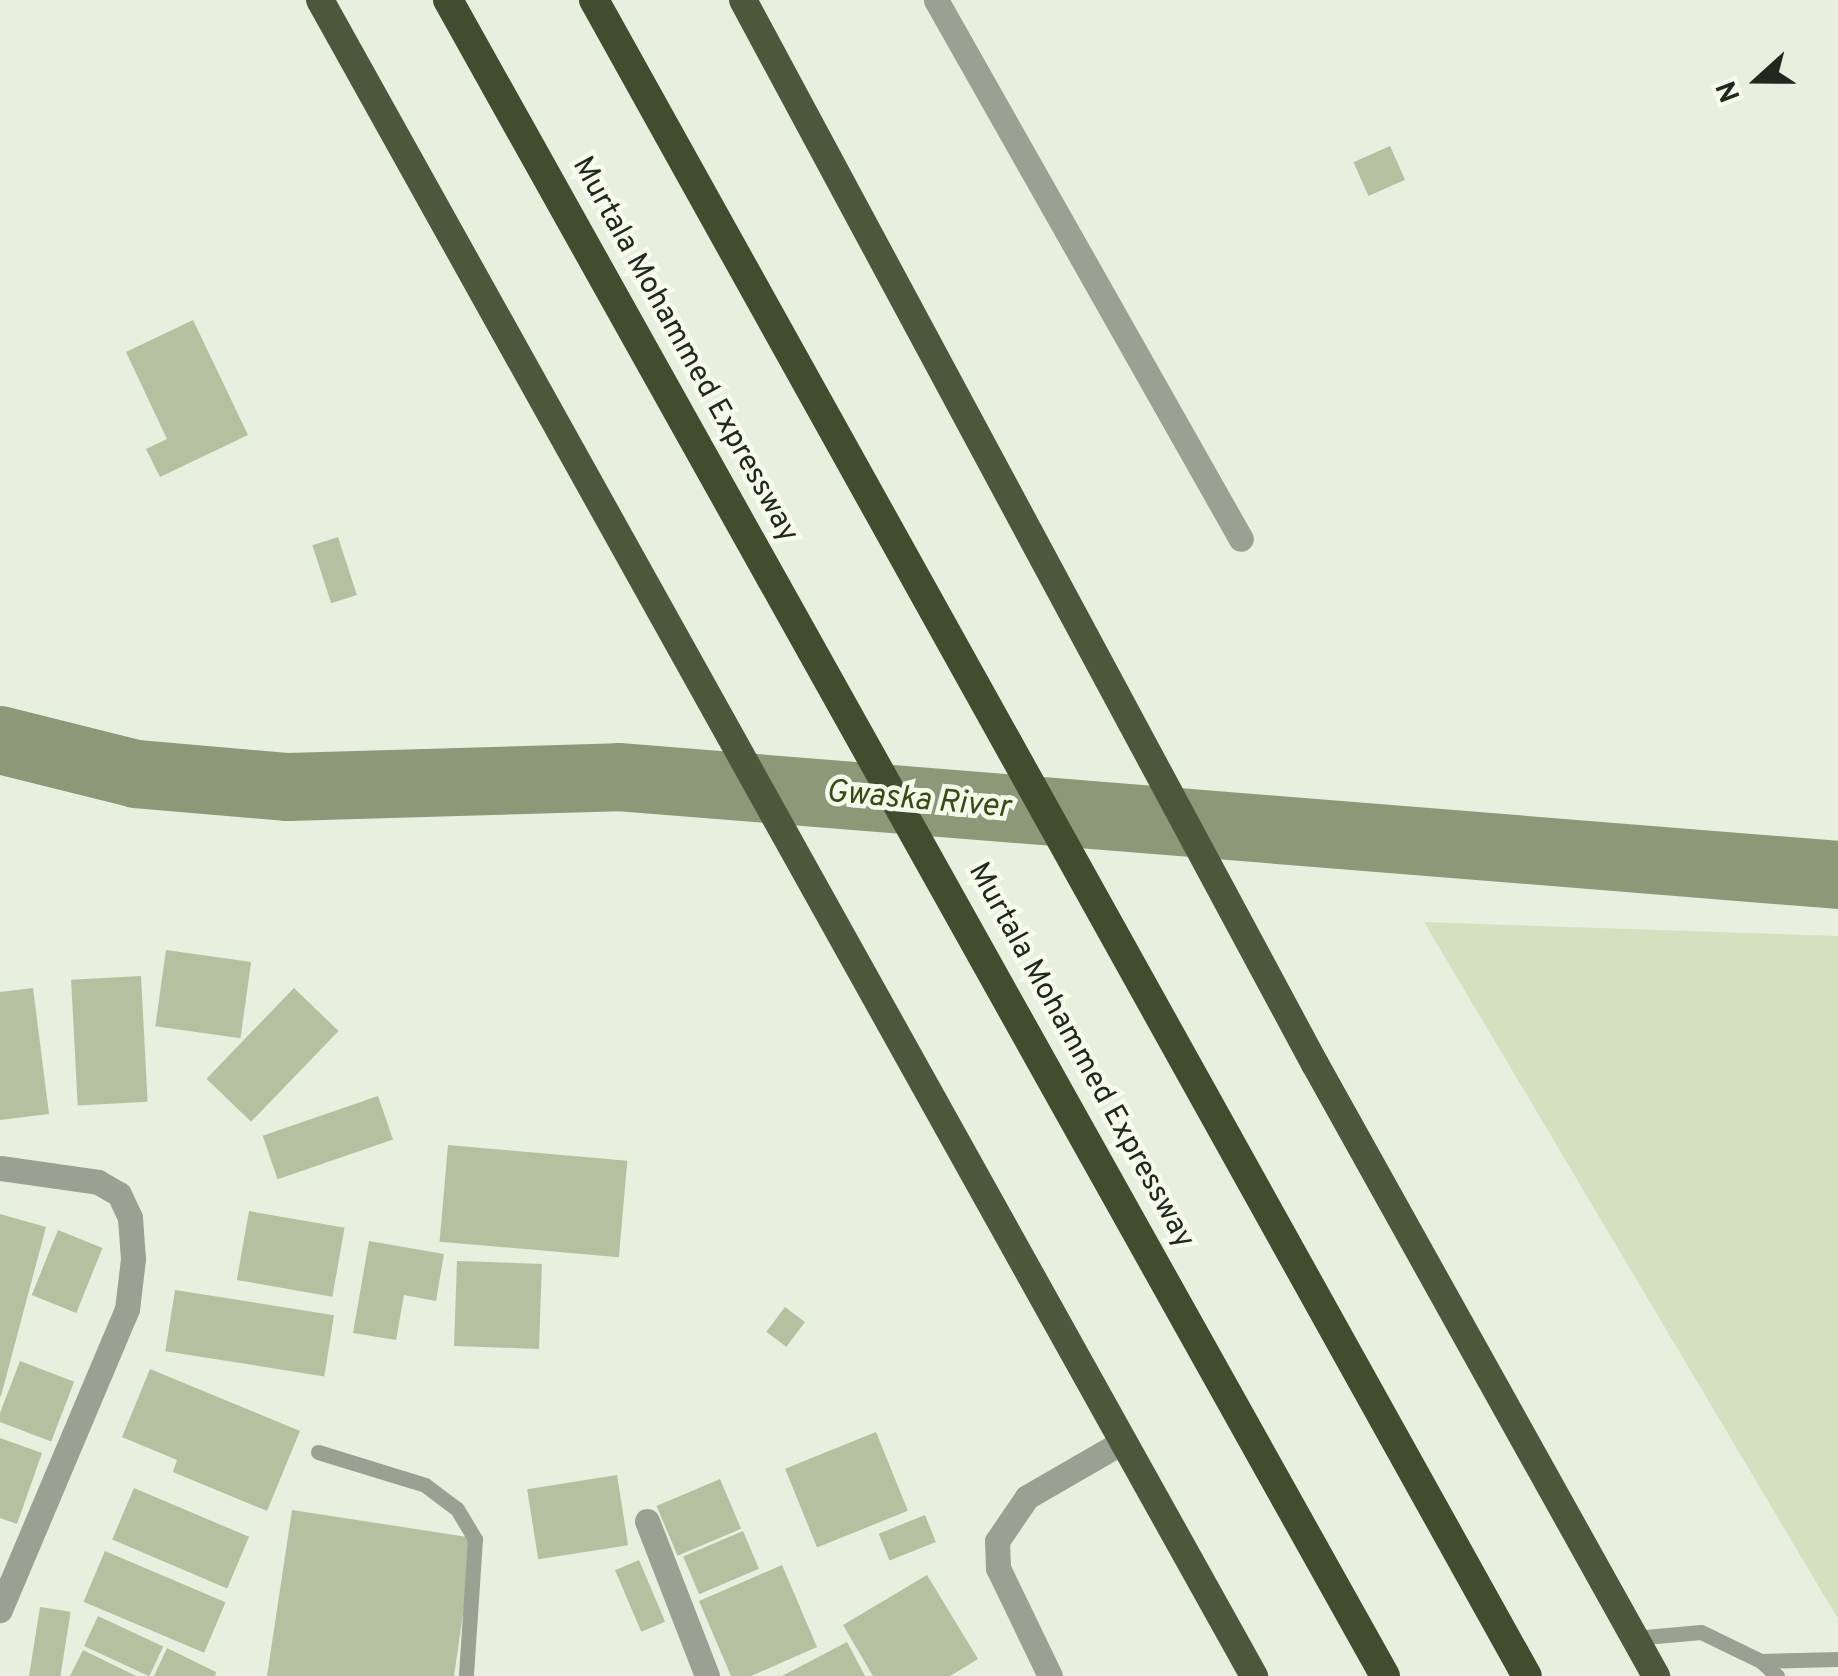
<!DOCTYPE html>
<html>
<head>
<meta charset="utf-8">
<style>
	body { margin:0 }
	#map { position:relative; width:1838px; height:1676px; overflow:hidden; background:#e8efde; font-family:Overpass,sans-serif }
	div>[style] { position:absolute }
	[style*='--x'] { left:calc(var(--x)*1px); top:calc(var(--y)*1px); width:calc(var(--w)*1px); rotate:calc(var(--a)*1deg) }
	.green>* { inset:0; background:#d4e1c1 }
	.river>* { height:68px; margin:-34px; padding:0 34px; transform-origin:34px; border-radius:34px; background:#8c9878 }
	.building>* { inset:0; background:#b4c1a0; transform-origin:0 0 }
	.service>* { height:15px; margin:-7.5px; padding:0 7.5px; transform-origin:7.5px; border-radius:7.5px; background:#9aa092 }
	.minor>* { height:25px; margin:-12.5px; padding:0 12.5px; transform-origin:12.5px; border-radius:12.5px; background:#9aa092 }
	.trunk>* { height:28px; margin:-14px; padding:0 14px; transform-origin:14px; border-radius:14px; background:#4d573c }
	.motorway>* { height:30px; margin:-15px; padding:0 15px; transform-origin:15px; border-radius:15px; background:#424c2f }
	span { translate:-50% -50%; white-space:nowrap; text-align:center; line-height:1.15; -webkit-text-stroke:9px #f5fceb; paint-order:stroke }
	.street-label { font-size:30px; color:#242620 }
	.water-label { font-size:32px; color:#3a4a16; font-style:italic }
	.north { position:absolute; left:1708px; top:30px; width:100px; height:100px; -webkit-text-stroke:8px #f5fceb; paint-order:stroke; rotate:249deg; font-size:28px; font-weight:700; line-height:40px; text-align:center; color:#242620 }
	.north::after { content:''; display:block; margin:auto; width:35px; height:45px; background:#242620; clip-path:polygon(50% 0,100% 100%,50% 72%,0 100%) }
</style>
</head>
<body>
<div id="map">
	<div class="green">
		<i style="clip-path:polygon(1424px 922px,1838px 936px,1838px 1619px)"></i>
	</div>
	<div class="river">
		<i style="--x:0;--y:740;--w:140;--a:14"></i>
		<i style="--x:136;--y:774;--w:153;--a:4.9"></i>
		<i style="--x:288;--y:787;--w:330;--a:-1.7"></i>
		<i style="--x:618;--y:777;--w:1224;--a:4.59"></i>
	</div>
	<div class="building">
		<i style="left:1390px;top:146px;width:37px;height:40px;rotate:66deg"></i>
		<i style="clip-path:polygon(193px 320px,248px 435px,160px 477px,146px 449px,167px 439px,126px 352px)"></i>
		<i style="left:338px;top:537px;width:61px;height:27px;rotate:72deg"></i>
		<i style="left:166px;top:950px;width:86px;height:77px;rotate:8deg"></i>
		<i style="left:141px;top:976px;width:126px;height:70px;rotate:87deg"></i>
		<i style="clip-path:polygon(33px 988px,49px 1114px,0 1120px,0 992px)"></i>
		<i style="left:294px;top:988px;width:62px;height:126px;rotate:44deg"></i>
		<i style="left:378px;top:1096px;width:46px;height:122px;rotate:71deg"></i>
		<i style="left:448px;top:1145px;width:180px;height:97px;rotate:5deg"></i>
		<i style="left:249px;top:1211px;width:97px;height:70px;rotate:10deg"></i>
		<i style="clip-path:polygon(0 1214px,46px 1227px,1px 1396px,0 1396px)"></i>
		<i style="left:58px;top:1230px;width:48px;height:70px;rotate:22deg"></i>
		<i style="clip-path:polygon(369px 1241px,444px 1254px,436px 1301px,404px 1295px,396px 1340px,353px 1333px)"></i>
		<i style="left:457px;top:1261px;width:85px;height:85px;rotate:2deg"></i>
		<i style="left:175px;top:1290px;width:161px;height:62px;rotate:9deg"></i>
		<i style="left:785px;top:1307px;width:25px;height:31px;rotate:37deg"></i>
		<i style="left:20px;top:1361px;width:58px;height:64px;rotate:21deg"></i>
		<i style="clip-path:polygon(150px 1369px,300px 1431px,267px 1511px,173px 1472px,177px 1460px,122px 1437px)"></i>
		<i style="left:876px;top:1432px;width:85px;height:98px;rotate:68deg"></i>
		<i style="clip-path:polygon(0 1438px,42px 1453px,17px 1524px,0 1518px)"></i>
		<i style="left:617px;top:1475px;width:71px;height:91px;rotate:81deg"></i>
		<i style="left:720px;top:1479px;width:54px;height:69px;rotate:67deg"></i>
		<i style="left:134px;top:1488px;width:125px;height:56px;rotate:23deg"></i>
		<i style="clip-path:polygon(292px 1510px,474px 1538px,454px 1676px,267px 1676px)"></i>
		<i style="left:925px;top:1515px;width:29px;height:50px;rotate:68deg"></i>
		<i style="left:743px;top:1531px;width:41px;height:65px;rotate:67deg"></i>
		<i style="left:105px;top:1551px;width:131px;height:55px;rotate:23deg"></i>
		<i style="left:639px;top:1560px;width:67px;height:26px;rotate:67deg"></i>
		<i style="clip-path:polygon(782px 1565px,817px 1647px,751px 1676px,731px 1676px,699px 1601px)"></i>
		<i style="clip-path:polygon(927px 1575px,978px 1659px,950px 1676px,873px 1676px,843px 1625px)"></i>
		<i style="left:40px;top:1607px;width:31px;height:70px;rotate:9deg"></i>
		<i style="left:98px;top:1616px;width:72px;height:33px;rotate:25deg"></i>
		<i style="clip-path:polygon(847px 1642px,865px 1676px,782px 1676px)"></i>
		<i style="clip-path:polygon(167px 1648px,216px 1672px,215px 1676px,154px 1676px)"></i>
		<i style="clip-path:polygon(83px 1650px,136px 1676px,70px 1676px)"></i>
	</div>
	<div class="service">
		<i style="--x:318;--y:1452;--w:112;--a:17.1"></i>
		<i style="--x:425;--y:1485;--w:40;--a:37"></i>
		<i style="--x:457;--y:1509;--w:35;--a:59"></i>
		<i style="--x:475;--y:1539;--w:137;--a:93.8"></i>
		<i style="--x:1634;--y:1638;--w:67;--a:-5.1"></i>
		<i style="--x:1701;--y:1632;--w:67;--a:25.8"></i>
		<i style="--x:1761;--y:1661;--w:22;--a:43"></i>
		<i style="--x:1761;--y:1661;--w:77;--a:-1.5"></i>
	</div>
	<div class="minor">
		<i style="--x:936;--y:0;--w:619;--a:60.5"></i>
		<i style="--x:0;--y:1168;--w:99;--a:8.1"></i>
		<i style="--x:98;--y:1182;--w:24;--a:30"></i>
		<i style="--x:119;--y:1194;--w:26;--a:65"></i>
		<i style="--x:130;--y:1218;--w:41;--a:85.8"></i>
		<i style="--x:133;--y:1259;--w:50;--a:96.8"></i>
		<i style="--x:127;--y:1309;--w:327;--a:112.9"></i>
		<i style="--x:647;--y:1521;--w:166;--a:68.8"></i>
		<i style="--x:1050;--y:1676;--w:120;--a:-115.7"></i>
		<i style="--x:998;--y:1568;--w:27;--a:-92"></i>
		<i style="--x:997;--y:1541;--w:53;--a:-55.7"></i>
		<i style="--x:1027;--y:1497;--w:112;--a:-30"></i>
	</div>
	<div class="trunk">
		<i style="--x:320;--y:0;--w:1919;--a:60.87"></i>
		<i style="--x:743;--y:0;--w:1208;--a:61.74"></i>
		<i style="--x:1315;--y:1064;--w:701;--a:60.87"></i>
	</div>
	<div class="motorway">
		<i style="--x:448;--y:0;--w:1920;--a:60.79"></i>
		<i style="--x:594;--y:0;--w:1918;--a:60.9"></i>
	</div>
	<div class="street-label">
		<span style="left:684px;top:350px;rotate:61deg">Murtala Mohammed Expressway</span>
		<span style="left:1080px;top:1056px;rotate:61deg">Murtala Mohammed Expressway</span>
	</div>
	<div class="water-label">
		<span style="left:918px;top:801px;rotate:5deg">Gwaska River</span>
	</div>
	<div class="north">N</div>
</div>
</body>
</html>
